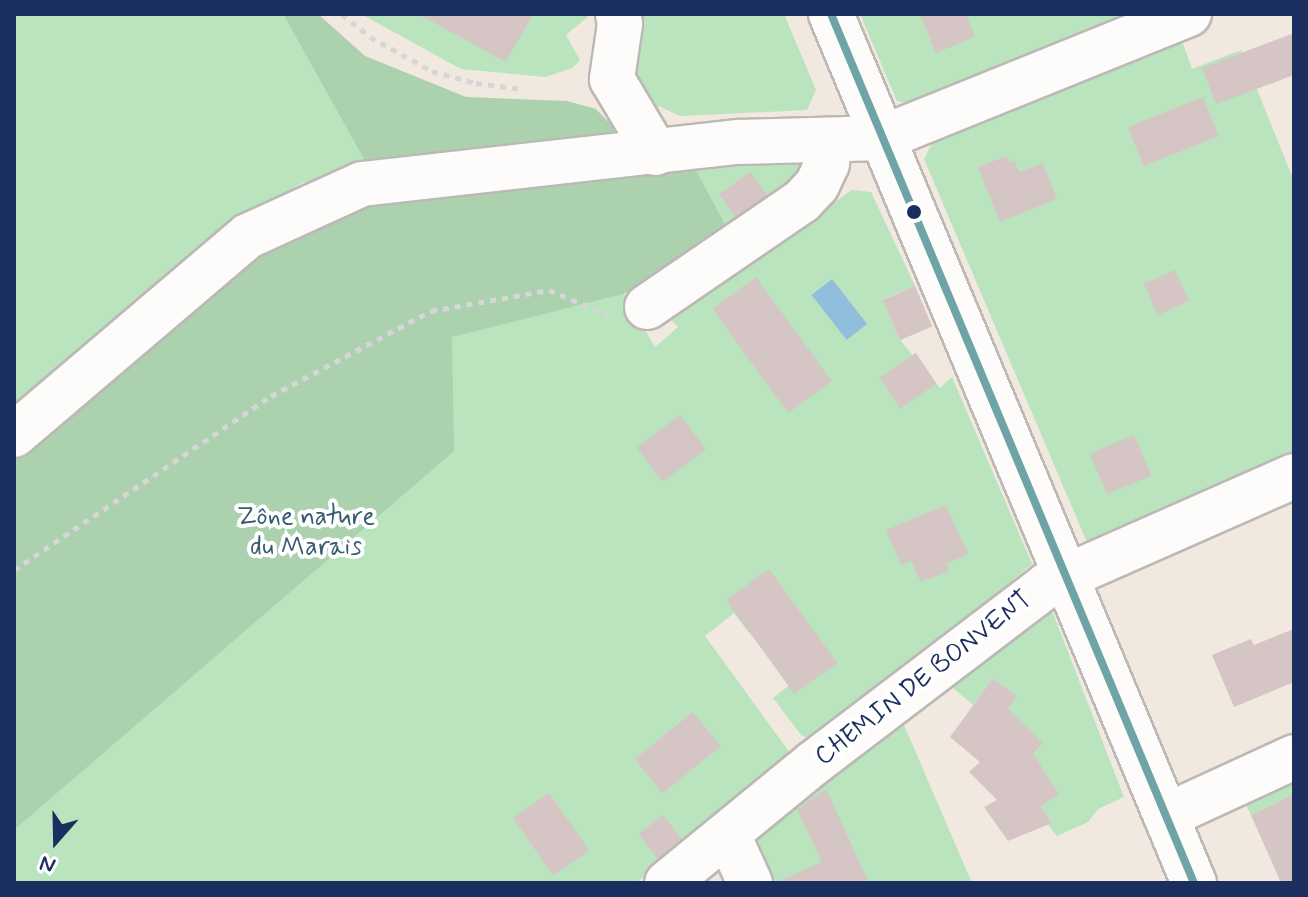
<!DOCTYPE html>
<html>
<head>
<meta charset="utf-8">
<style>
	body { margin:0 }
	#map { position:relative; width:1308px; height:897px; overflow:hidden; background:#f1e8df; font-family:Mynerve,sans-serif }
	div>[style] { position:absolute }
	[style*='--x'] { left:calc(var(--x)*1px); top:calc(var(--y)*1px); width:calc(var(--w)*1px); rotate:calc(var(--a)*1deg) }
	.green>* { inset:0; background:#b9e4bd }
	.forest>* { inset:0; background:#abd1af }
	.water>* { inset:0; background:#92bede; transform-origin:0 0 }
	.building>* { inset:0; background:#d6c5c5; transform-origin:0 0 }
	.path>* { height:5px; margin-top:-2.5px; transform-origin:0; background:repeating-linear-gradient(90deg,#d7d6d6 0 6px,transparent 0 12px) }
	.roads { filter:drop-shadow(2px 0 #bcb8b6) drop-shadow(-2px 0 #bcb8b6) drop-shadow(0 2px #bcb8b6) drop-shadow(0 -2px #bcb8b6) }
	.minor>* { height:44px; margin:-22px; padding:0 22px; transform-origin:22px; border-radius:22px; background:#fdfcfa }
	.bus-1>* { height:8px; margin:-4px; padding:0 4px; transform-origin:4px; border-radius:4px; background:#6ea4a6 }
	.dots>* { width:22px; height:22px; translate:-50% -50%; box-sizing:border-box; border:4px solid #fff; border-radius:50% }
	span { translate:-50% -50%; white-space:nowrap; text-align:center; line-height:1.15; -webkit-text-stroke:8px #fff; paint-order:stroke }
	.park-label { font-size:26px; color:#375b6f }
	.street-label { font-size:26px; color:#1b2f5e }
	.frame { position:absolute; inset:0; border:16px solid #1b2f5e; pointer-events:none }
	.north { position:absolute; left:16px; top:801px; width:80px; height:80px; -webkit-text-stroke:6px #fff; paint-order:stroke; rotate:200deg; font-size:22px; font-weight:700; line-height:32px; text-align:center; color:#1b2f5e }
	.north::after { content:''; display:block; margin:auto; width:28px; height:36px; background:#1b2f5e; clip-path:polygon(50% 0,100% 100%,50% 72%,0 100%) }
</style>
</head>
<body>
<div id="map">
	<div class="green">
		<i style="clip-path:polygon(14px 14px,283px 14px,371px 172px,302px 183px,215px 237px,14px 412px)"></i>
		<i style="clip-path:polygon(361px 14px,591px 14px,566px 35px,580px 60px,572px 68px,546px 77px,461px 69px)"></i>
		<i style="clip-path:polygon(640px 14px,784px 14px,816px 90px,807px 110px,680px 116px,659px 106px,652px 110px,634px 80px)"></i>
		<i style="clip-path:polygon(860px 14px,1149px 14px,921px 107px,897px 101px)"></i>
		<i style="clip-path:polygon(1181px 39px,1192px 69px,1241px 50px,1294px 181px,1294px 461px,1089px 547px,924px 159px,936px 136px)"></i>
		<i style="clip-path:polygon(805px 161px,807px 177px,624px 294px,655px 347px,678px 327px,670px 318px,852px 190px,871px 192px,915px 286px,883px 299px,900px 340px,940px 388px,952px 377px,1032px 564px,817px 741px,802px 736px,773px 698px,788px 686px,783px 607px,749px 633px,734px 613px,705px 636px,793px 757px,636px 883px,14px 883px,14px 448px,693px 165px)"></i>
		<i style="clip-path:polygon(1053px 613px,1124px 797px,1098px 809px,1088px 822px,1057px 836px,1048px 825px,1052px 823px,1041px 806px,1059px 795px,1004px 714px,1017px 696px,993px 678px,973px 705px,945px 681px,1013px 628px)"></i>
		<i style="clip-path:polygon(901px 718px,972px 883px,767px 883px,747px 841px)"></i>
		<i style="clip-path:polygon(1294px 769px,1294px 794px,1251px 815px,1241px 794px)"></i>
	</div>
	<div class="forest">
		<i style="clip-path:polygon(283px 14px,318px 14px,365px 56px,466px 97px,567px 101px,596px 109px,624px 138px,371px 172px)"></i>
		<i style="clip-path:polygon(693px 165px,728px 230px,623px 294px,452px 337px,454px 451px,14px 830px,14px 448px,281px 229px,382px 196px)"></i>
	</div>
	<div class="water">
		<i style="left:832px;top:279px;width:57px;height:26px;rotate:52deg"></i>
	</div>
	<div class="building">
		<i style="clip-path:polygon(418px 14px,533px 14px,506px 62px)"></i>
		<i style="clip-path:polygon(920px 14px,966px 14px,975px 37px,936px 53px)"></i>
		<i style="clip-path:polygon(1294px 33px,1294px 75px,1216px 104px,1202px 68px)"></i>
		<i style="left:1203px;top:97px;width:42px;height:81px;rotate:68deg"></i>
		<i style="clip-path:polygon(1007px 156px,1009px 162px,1014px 160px,1019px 172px,1043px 163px,1057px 199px,1000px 222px,978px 167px)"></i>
		<i style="left:750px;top:172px;width:29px;height:38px;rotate:54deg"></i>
		<i style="left:1175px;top:270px;width:34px;height:34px;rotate:66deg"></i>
		<i style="left:756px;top:277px;width:129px;height:54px;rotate:54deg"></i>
		<i style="left:915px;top:286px;width:44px;height:35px;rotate:67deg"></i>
		<i style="left:916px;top:353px;width:37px;height:44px;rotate:56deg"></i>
		<i style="left:680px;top:415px;width:43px;height:54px;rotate:53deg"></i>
		<i style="left:1134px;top:435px;width:44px;height:48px;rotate:67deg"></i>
		<i style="clip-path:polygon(946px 505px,968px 554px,946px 564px,949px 571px,921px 582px,911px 561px,901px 565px,886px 530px)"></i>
		<i style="left:769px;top:569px;width:116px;height:53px;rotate:54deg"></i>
		<i style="clip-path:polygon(1294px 629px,1294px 682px,1234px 707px,1212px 655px,1251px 639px,1254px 645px)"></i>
		<i style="clip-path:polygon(993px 678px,1017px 696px,1008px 709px,1043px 743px,1033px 753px,1059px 795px,1041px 806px,1052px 823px,1008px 841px,984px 807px,997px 800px,969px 772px,980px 762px,950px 737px)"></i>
		<i style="left:693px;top:712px;width:44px;height:75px;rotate:51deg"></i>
		<i style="clip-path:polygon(826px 789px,869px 883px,775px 883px,822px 862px,797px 809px)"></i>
		<i style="left:549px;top:793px;width:70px;height:44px;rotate:55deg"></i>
		<i style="clip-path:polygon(1294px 794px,1294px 883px,1281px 883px,1251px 815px)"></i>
		<i style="left:663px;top:815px;width:31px;height:31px;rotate:52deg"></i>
	</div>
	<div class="path">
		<i style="--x:342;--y:14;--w:36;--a:39"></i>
		<i style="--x:370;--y:37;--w:71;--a:28.7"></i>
		<i style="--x:432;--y:71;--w:46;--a:15.3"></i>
		<i style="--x:476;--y:83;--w:45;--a:7.6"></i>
		<i style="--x:14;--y:570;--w:310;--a:-34.1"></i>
		<i style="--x:271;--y:396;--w:181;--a:-28"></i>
		<i style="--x:431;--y:311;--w:120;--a:-10.1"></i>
		<i style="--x:549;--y:290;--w:65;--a:22.6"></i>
	</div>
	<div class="roads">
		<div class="minor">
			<i style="--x:618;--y:14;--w:10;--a:79"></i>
			<i style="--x:620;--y:24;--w:56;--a:98.3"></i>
			<i style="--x:612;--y:79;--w:86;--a:59.3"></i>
			<i style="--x:831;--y:14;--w:942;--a:67.33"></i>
			<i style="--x:647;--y:307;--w:188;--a:-34.4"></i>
			<i style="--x:802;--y:201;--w:22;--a:-47"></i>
			<i style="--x:817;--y:185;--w:23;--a:-65"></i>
			<i style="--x:827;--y:164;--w:24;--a:-85"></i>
			<i style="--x:14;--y:435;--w:307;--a:-40.4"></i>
			<i style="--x:248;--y:236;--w:125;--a:-24.5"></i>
			<i style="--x:362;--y:184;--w:379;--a:-6.4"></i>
			<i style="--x:739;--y:142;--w:143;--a:-1.6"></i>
			<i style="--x:882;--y:138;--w:331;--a:-22"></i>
			<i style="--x:1166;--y:816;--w:141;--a:-24.7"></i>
			<i style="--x:728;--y:835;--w:53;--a:65.4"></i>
			<i style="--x:667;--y:883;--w:191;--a:-39.3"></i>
			<i style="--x:815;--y:762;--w:292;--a:-37.3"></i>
			<i style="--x:1047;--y:585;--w:270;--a:-23.8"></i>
		</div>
	</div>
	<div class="bus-1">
		<i style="--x:831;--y:14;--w:942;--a:67.33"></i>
	</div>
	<div class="dots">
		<i style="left:914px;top:212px;background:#1b2f5e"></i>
	</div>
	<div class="park-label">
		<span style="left:306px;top:533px">Zône nature<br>du Marais</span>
	</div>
	<div class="street-label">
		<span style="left:924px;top:679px;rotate:-38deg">CHEMIN DE BONVENT</span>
	</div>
	<div class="frame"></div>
	<div class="north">N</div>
</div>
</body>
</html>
